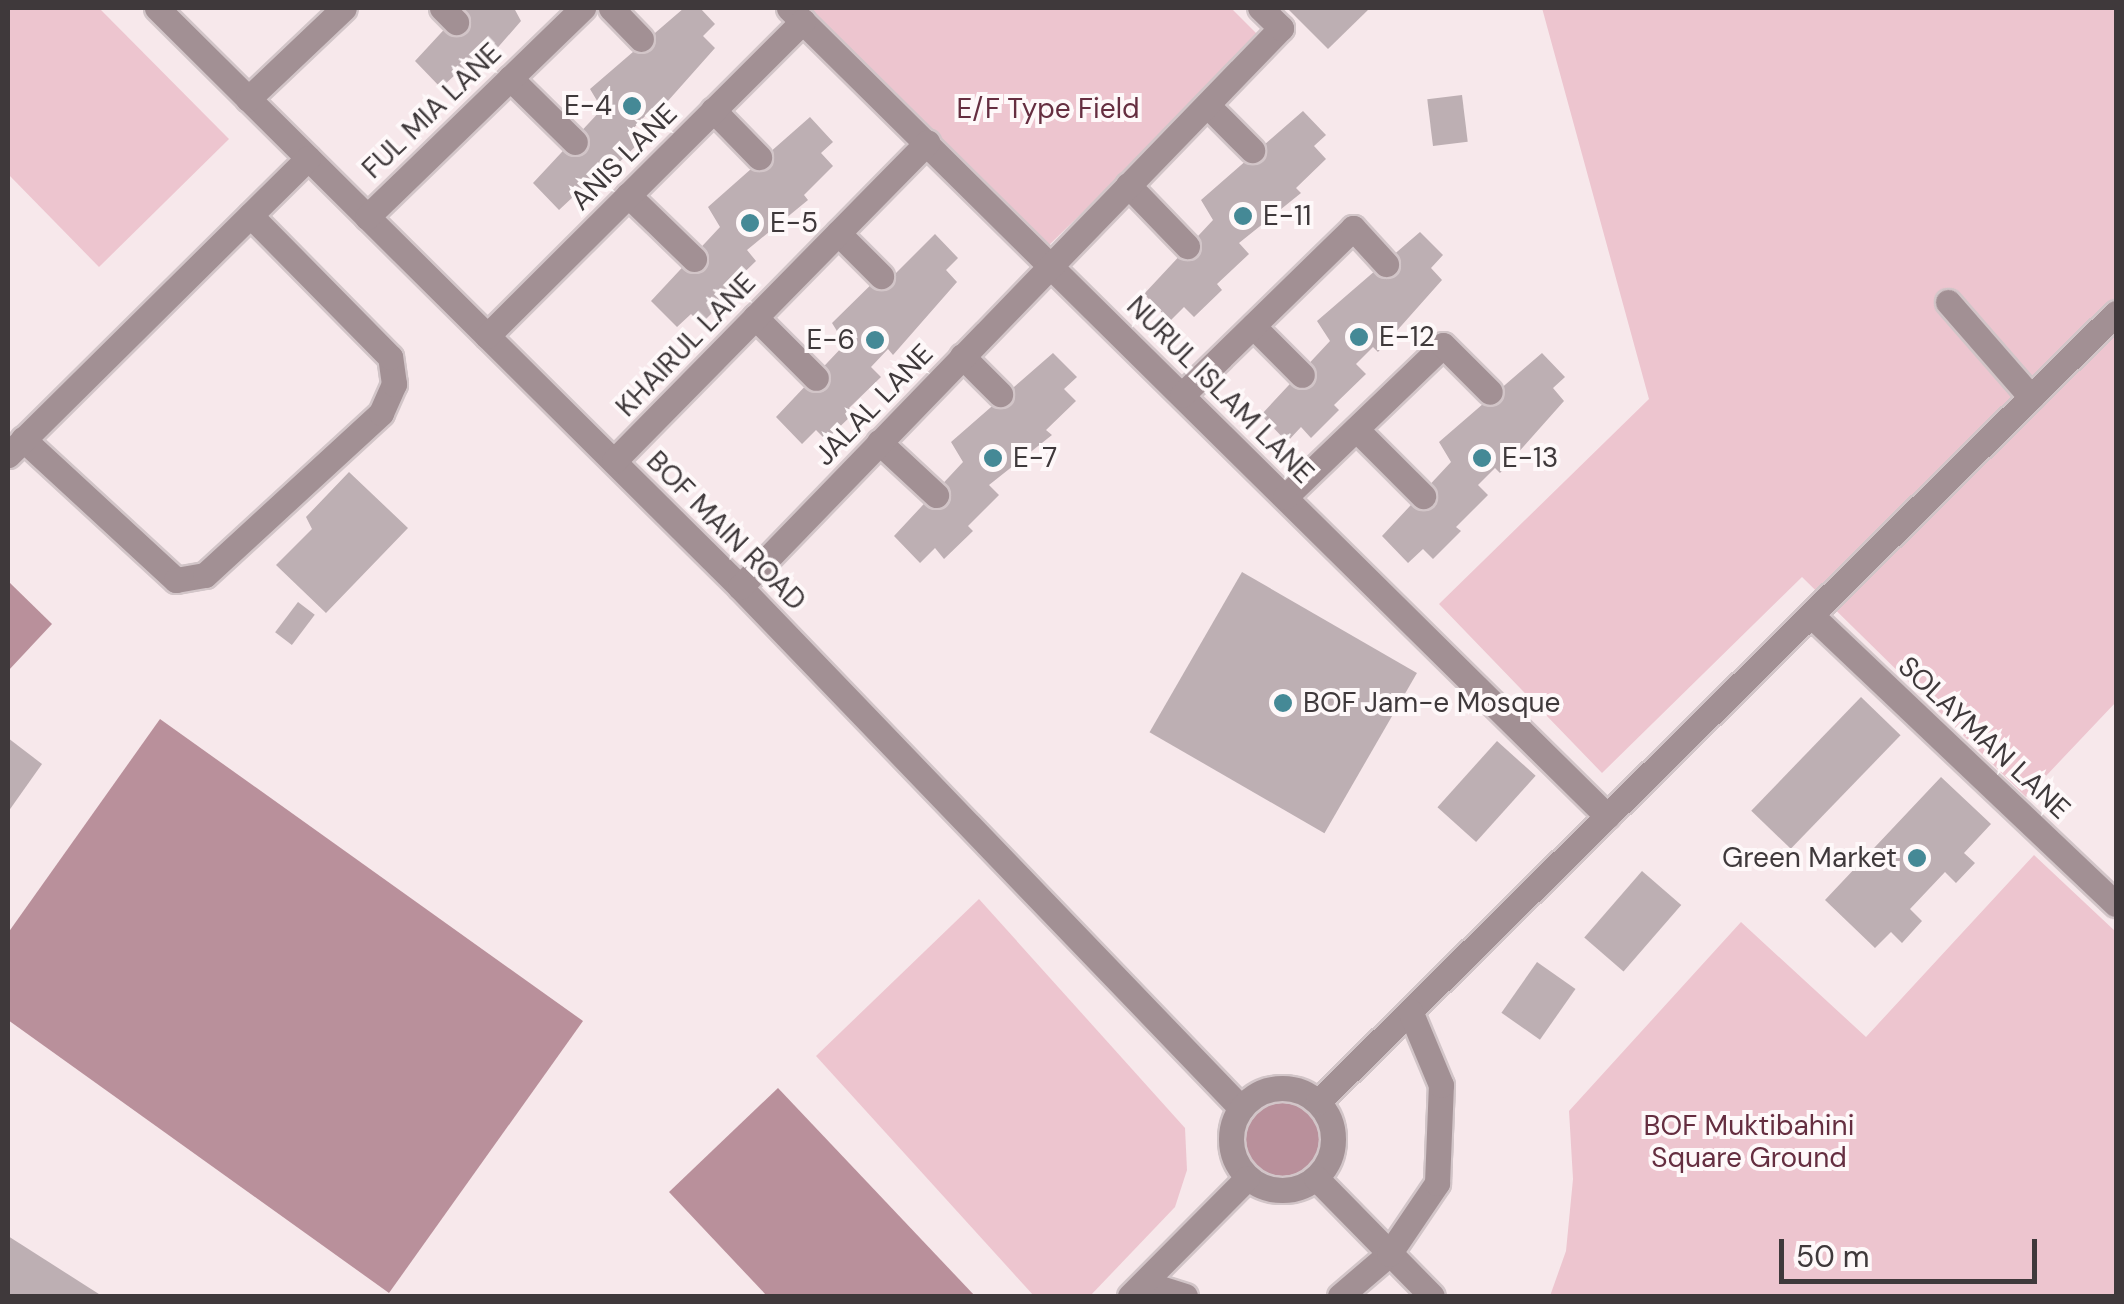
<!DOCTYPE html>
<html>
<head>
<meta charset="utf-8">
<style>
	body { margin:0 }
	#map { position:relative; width:2124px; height:1304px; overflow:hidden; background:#f7e8eb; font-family:"DM Sans",sans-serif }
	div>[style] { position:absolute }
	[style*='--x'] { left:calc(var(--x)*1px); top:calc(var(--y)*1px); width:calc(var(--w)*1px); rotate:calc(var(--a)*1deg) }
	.green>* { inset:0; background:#edc5cf }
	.water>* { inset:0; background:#b9909b }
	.round { border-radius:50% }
	.building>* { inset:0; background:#bdafb3; transform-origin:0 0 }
	.roads { filter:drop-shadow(2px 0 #d2c5c8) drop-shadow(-2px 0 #d2c5c8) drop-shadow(0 2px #d2c5c8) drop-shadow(0 -2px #d2c5c8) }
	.minor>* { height:25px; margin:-12.5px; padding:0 12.5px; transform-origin:12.5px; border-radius:12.5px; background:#a29094 }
	.minor>.ring { margin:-12.5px; padding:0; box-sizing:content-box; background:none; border:25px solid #a29094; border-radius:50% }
	.dots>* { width:28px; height:28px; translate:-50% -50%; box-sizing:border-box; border:5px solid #fef8f9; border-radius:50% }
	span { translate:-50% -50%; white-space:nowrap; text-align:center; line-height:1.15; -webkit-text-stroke:8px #fef8f9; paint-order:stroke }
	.poi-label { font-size:28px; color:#3f393b }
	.right { translate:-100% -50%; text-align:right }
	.left { translate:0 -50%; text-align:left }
	.park-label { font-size:28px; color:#652e40 }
	.street-label { font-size:28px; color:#3f393b }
	.frame { position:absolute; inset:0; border:10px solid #3f393b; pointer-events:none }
	.scale { position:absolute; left:1779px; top:1239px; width:258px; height:45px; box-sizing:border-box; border:5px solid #3f393b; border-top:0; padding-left:12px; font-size:30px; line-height:35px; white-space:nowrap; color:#3f393b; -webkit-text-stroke:8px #fef8f9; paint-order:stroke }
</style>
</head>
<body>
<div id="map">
	<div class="green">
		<i style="clip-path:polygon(8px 8px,99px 8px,229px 139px,99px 267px,8px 174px)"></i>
		<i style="clip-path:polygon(810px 8px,1231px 8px,1261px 38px,1045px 249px)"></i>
		<i style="clip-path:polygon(1542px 8px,2116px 8px,2116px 702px,2026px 797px,1802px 577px,1602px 773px,1439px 604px,1649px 399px)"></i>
		<i style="clip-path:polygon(2034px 855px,2116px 932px,2116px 1296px,1550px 1296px,1566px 1251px,1573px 1179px,1569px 1111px,1741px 922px,1866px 1037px)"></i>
		<i style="clip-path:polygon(979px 899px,1185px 1128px,1187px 1170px,1175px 1207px,1090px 1296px,1034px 1296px,816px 1056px)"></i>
	</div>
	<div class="water">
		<i style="clip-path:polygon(8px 581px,52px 624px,8px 671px)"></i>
		<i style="clip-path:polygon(160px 719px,583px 1021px,389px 1293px,8px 1020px,8px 933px)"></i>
		<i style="clip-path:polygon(778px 1088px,975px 1296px,767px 1296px,669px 1192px)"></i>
		<i class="round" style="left:1244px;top:1101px;width:76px;height:76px"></i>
	</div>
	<div class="building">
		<i style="clip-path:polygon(464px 8px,514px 8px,521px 21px,466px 84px,456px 74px,441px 88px,415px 61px)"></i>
		<i style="clip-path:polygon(684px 8px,700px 8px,715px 24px,703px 36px,715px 48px,651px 120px,646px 115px,629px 133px,639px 143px,607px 174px,611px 179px,584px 206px,574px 196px,559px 210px,533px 183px,602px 109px,590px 89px)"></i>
		<i style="clip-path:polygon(1287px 8px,1370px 8px,1328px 49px)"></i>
		<i style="left:1462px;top:95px;width:47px;height:35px;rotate:83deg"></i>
		<i style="clip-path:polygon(1303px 111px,1326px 135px,1314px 146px,1326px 159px,1296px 188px,1301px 193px,1239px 243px,1249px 254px,1217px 284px,1222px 290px,1194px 317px,1184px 307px,1170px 321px,1144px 294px,1213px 220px,1201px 200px)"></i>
		<i style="clip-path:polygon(810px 117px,833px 142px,821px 153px,833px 166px,804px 195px,808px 200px,747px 250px,756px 261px,725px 291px,729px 296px,701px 324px,691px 314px,677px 327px,651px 301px,720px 227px,708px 207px)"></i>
		<i style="clip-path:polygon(1420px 232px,1443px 255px,1431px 268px,1442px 280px,1378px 352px,1373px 347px,1356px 364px,1366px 374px,1334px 405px,1339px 410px,1311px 438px,1301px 427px,1287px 442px,1261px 415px,1330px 341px,1317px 321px)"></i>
		<i style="clip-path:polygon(935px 234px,958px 258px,946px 270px,957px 282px,893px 355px,888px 349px,871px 367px,881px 377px,849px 408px,854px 413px,826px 440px,816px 430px,802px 444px,776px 417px,845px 344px,832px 323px,890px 266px,896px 273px)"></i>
		<i style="clip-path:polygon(1053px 353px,1077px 377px,1064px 389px,1076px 401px,1046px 430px,1052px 435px,989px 485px,999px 495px,968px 526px,973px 531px,944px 559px,935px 548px,920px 563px,894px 536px,963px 462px,951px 442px)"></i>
		<i style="clip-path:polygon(1542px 353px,1565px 377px,1553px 388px,1564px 401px,1500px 473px,1495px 468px,1478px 485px,1488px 495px,1456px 527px,1461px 531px,1433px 559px,1423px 549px,1408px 563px,1382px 536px,1451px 462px,1439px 442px)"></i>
		<i style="clip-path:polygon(349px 472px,408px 528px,326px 613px,276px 565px,312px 529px,306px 517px)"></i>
		<i style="left:1242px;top:572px;width:202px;height:185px;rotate:30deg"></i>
		<i style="left:298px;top:602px;width:21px;height:38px;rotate:37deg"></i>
		<i style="left:1861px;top:697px;width:55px;height:158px;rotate:44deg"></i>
		<i style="clip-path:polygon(8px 738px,42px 764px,8px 812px)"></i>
		<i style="left:1497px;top:741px;width:52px;height:89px;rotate:42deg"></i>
		<i style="clip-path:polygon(1941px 777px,1991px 824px,1964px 853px,1975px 863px,1956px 883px,1945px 872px,1910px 909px,1922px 921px,1902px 943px,1891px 932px,1875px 948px,1825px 900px)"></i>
		<i style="left:1642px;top:871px;width:52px;height:88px;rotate:41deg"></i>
		<i style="left:1537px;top:962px;width:47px;height:62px;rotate:35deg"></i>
		<i style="clip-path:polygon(8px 1236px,102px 1296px,8px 1296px)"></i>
	</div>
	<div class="roads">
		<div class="minor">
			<i style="--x:157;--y:8;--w:822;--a:44.8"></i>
			<i style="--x:740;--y:587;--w:723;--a:46.12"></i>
			<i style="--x:442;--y:8;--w:20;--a:45"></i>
			<i style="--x:611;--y:8;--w:43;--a:45.9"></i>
			<i style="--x:789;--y:8;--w:1150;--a:44.65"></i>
			<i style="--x:510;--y:78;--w:91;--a:44.6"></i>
			<i style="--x:248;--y:99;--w:132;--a:-43.5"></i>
			<i style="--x:1207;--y:105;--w:64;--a:45"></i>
			<i style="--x:713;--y:110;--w:66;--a:45.6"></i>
			<i style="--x:1128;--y:185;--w:85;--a:46"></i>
			<i style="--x:628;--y:195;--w:92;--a:44.1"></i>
			<i style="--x:367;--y:217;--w:301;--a:-44.1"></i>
			<i style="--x:838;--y:233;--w:61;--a:45"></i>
			<i style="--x:1948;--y:302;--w:126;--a:48.9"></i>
			<i style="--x:755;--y:317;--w:86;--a:45"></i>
			<i style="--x:1253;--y:326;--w:69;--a:45"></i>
			<i style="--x:487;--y:336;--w:446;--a:-44.9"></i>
			<i style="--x:962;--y:356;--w:54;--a:45"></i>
			<i style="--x:1182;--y:395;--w:239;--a:-44.3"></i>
			<i style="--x:1353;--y:228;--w:49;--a:47.5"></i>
			<i style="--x:1356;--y:429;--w:95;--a:45"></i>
			<i style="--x:23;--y:439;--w:208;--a:42.7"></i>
			<i style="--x:176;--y:580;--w:29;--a:-10"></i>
			<i style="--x:205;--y:575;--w:239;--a:-42.6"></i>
			<i style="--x:381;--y:413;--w:32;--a:-66"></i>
			<i style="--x:394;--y:384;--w:27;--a:-98"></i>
			<i style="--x:390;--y:357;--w:199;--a:-134.6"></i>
			<i style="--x:879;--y:442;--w:78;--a:42.9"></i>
			<i style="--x:8;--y:455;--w:422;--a:-44.7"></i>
			<i style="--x:614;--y:461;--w:447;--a:-45.5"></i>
			<i style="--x:1285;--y:497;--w:219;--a:-43.9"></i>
			<i style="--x:1443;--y:345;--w:66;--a:45"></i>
			<i style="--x:740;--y:587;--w:778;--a:-45.94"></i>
			<i style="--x:1281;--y:28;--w:29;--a:-136"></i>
			<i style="--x:1811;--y:615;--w:420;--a:43.5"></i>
			<i class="ring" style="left:1231px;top:1088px;width:77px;height:77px"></i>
			<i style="--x:1318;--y:1102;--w:1122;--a:-44.68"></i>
			<i style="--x:1316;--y:1178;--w:165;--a:45.5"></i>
			<i style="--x:1144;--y:1283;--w:43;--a:17.6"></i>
			<i style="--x:1130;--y:1296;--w:166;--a:-45.2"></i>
			<i style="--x:1340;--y:1296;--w:65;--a:-40.6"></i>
			<i style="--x:1389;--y:1254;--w:86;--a:-55.9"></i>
			<i style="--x:1437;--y:1183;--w:98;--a:-87.7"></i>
			<i style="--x:1441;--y:1085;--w:80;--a:-112.7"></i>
		</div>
	</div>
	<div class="dots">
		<i style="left:632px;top:106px;background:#458996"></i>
		<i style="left:1243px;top:216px;background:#458996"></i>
		<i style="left:750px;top:223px;background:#458996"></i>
		<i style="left:1359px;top:337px;background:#458996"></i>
		<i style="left:875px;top:340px;background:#458996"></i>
		<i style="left:993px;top:458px;background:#458996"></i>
		<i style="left:1482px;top:458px;background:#458996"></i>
		<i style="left:1283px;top:703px;background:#458996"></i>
		<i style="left:1917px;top:858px;background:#458996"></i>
	</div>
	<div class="poi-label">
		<span class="right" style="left:612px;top:106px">E-4</span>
		<span class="left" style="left:1263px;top:216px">E-11</span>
		<span class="left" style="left:770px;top:223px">E-5</span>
		<span class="left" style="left:1379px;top:337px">E-12</span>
		<span class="right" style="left:855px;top:340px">E-6</span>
		<span class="left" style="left:1013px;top:458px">E-7</span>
		<span class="left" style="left:1502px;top:458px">E-13</span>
		<span class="left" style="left:1303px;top:703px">BOF Jam-e Mosque</span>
		<span class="right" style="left:1897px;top:858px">Green Market</span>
	</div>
	<div class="park-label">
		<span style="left:1048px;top:109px">E/F Type Field</span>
		<span style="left:1749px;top:1142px">BOF Muktibahini<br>Square Ground</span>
	</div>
	<div class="street-label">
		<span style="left:432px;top:111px;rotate:-44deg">FUL MIA LANE</span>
		<span style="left:624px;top:157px;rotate:-45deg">ANIS LANE</span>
		<span style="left:686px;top:345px;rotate:-46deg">KHAIRUL LANE</span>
		<span style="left:1220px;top:390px;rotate:45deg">NURUL ISLAM LANE</span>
		<span style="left:874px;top:405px;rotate:-46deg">JALAL LANE</span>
		<span style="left:726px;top:531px;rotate:45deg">BOF MAIN ROAD</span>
		<span style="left:1984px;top:738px;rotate:43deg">SOLAYMAN LANE</span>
	</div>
	<div class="frame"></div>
	<div class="scale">50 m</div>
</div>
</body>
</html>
